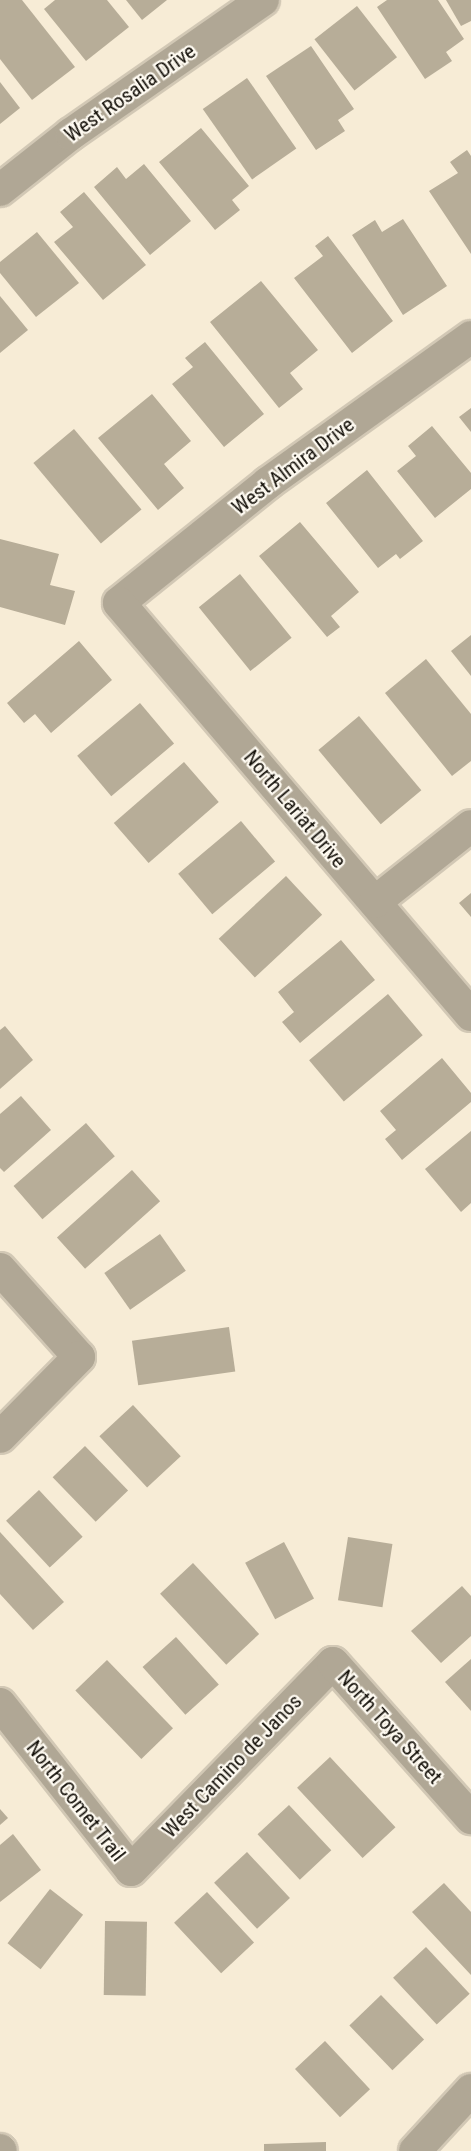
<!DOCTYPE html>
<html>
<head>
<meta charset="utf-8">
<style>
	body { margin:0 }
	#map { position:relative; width:471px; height:2151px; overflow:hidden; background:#f7ecd6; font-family:"Roboto Condensed",sans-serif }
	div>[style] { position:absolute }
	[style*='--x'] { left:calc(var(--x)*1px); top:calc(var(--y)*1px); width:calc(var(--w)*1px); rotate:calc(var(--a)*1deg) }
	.building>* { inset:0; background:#b7ad98; transform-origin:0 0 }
	.roads { filter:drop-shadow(2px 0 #d2c8b5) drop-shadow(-2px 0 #d2c8b5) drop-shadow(0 2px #d2c8b5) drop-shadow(0 -2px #d2c8b5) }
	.street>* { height:32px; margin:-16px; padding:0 16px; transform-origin:16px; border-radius:16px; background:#b0a795 }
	span { translate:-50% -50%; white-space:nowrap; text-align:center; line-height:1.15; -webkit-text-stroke:4.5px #fefaf1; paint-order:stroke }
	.street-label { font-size:21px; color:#120e07 }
</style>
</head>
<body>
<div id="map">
	<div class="building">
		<i style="clip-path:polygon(0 0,22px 0,75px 67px,32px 100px,0 59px)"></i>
		<i style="clip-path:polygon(55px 0,107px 0,129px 27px,86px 61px,44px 9px)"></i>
		<i style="clip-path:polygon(126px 0,167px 0,142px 20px)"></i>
		<i style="clip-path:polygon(387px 0,438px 0,464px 39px,446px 52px,452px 61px,425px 79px,377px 7px)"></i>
		<i style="clip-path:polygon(446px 0,471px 0,471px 21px,461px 26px)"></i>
		<i style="left:357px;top:6px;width:65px;height:54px;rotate:52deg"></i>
		<i style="clip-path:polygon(311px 46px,354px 109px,338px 120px,345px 131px,316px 150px,266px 76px)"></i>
		<i style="left:247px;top:78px;width:86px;height:54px;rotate:55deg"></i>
		<i style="clip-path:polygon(0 82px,20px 108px,0 124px)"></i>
		<i style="clip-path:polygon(201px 128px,249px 186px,232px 200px,240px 210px,215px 230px,159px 162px)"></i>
		<i style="clip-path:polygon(467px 150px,471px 156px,471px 254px,429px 191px,458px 173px,450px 162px)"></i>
		<i style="clip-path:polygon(144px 164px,191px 221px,150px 255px,94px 187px,117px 167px,126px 179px)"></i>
		<i style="clip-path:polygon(84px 192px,146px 265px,103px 300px,54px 242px,73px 227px,60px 212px)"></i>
		<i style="clip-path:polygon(403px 219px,447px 286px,403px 315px,352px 235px,375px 220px,382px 232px)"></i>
		<i style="clip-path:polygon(37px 232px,79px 283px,36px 317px,0 273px,0 262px)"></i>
		<i style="clip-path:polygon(328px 236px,393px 321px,352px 353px,294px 278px,323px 256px,315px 246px)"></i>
		<i style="clip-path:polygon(261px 281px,318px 350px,290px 373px,303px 389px,279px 408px,210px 322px)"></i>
		<i style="clip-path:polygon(0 296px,28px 330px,0 353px)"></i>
		<i style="clip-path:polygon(205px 342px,264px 414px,224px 447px,172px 384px,193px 367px,185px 358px)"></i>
		<i style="clip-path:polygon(152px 394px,191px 441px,164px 464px,184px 488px,158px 510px,98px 438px)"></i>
		<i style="clip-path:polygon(471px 408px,471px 432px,459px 417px)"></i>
		<i style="clip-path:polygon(432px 426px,471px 473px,471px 489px,435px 518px,397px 471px,416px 456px,408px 446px)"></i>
		<i style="left:74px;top:429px;width:105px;height:53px;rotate:50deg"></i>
		<i style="clip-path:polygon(367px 470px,423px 541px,400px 559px,396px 554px,378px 568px,326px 503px)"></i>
		<i style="clip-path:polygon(300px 522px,359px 592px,331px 616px,340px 627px,327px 637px,259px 556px)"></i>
		<i style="clip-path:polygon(0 539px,59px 554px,50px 585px,75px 591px,65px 625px,0 607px)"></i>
		<i style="left:240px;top:574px;width:82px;height:53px;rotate:51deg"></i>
		<i style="clip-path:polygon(471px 635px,471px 676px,451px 651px)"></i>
		<i style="clip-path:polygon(79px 641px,112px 680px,51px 733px,35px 714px,24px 723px,7px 703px)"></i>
		<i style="clip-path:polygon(426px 659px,471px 714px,471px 761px,452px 776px,385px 693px)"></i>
		<i style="left:140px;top:703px;width:53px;height:82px;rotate:50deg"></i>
		<i style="left:359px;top:716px;width:97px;height:53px;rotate:50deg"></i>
		<i style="left:184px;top:762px;width:53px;height:93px;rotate:49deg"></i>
		<i style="left:241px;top:821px;width:53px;height:82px;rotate:50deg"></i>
		<i style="left:286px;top:876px;width:53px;height:92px;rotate:47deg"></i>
		<i style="clip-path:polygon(471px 893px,471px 917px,459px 903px)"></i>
		<i style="clip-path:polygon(341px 940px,375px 980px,300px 1043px,282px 1022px,294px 1012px,278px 992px)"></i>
		<i style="left:388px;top:994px;width:54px;height:103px;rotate:50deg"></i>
		<i style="clip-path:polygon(5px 1026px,33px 1060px,0 1089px,0 1030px)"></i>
		<i style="clip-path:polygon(442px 1058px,471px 1093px,471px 1102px,402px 1160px,385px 1139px,396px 1130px,380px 1111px)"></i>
		<i style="clip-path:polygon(21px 1096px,51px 1130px,4px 1172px,0 1168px,0 1114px)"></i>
		<i style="left:86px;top:1123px;width:44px;height:96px;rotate:49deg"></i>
		<i style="clip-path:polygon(471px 1131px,471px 1203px,461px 1212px,425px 1169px)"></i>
		<i style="left:132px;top:1170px;width:42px;height:101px;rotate:48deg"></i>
		<i style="left:160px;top:1234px;width:45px;height:68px;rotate:55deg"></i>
		<i style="left:229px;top:1327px;width:45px;height:98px;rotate:82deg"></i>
		<i style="left:133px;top:1405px;width:70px;height:46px;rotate:47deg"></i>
		<i style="left:85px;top:1446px;width:62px;height:45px;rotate:46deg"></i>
		<i style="left:39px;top:1490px;width:64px;height:45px;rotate:47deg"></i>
		<i style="clip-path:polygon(0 1532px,64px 1602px,33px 1630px,0 1594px)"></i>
		<i style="left:348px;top:1537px;width:45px;height:64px;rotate:9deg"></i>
		<i style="left:284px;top:1542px;width:64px;height:44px;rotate:62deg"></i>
		<i style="left:193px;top:1563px;width:97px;height:45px;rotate:47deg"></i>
		<i style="clip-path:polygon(462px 1586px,471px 1596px,471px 1636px,441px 1663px,411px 1631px)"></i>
		<i style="left:176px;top:1637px;width:64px;height:45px;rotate:48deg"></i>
		<i style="clip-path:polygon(471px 1659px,471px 1711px,445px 1682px)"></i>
		<i style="left:107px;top:1660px;width:95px;height:44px;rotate:46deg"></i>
		<i style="left:330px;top:1757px;width:96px;height:45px;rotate:47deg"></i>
		<i style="left:289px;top:1805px;width:62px;height:43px;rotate:47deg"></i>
		<i style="clip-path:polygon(0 1809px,8px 1818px,0 1825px)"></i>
		<i style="clip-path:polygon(13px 1834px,41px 1870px,0 1902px,0 1845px)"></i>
		<i style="left:247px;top:1852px;width:63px;height:45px;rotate:47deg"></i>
		<i style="clip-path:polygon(444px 1883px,471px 1912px,471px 1975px,412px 1912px)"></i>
		<i style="left:50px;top:1889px;width:42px;height:69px;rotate:38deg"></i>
		<i style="left:207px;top:1892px;width:69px;height:45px;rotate:47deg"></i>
		<i style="left:105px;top:1921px;width:42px;height:74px;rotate:1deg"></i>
		<i style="left:426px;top:1947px;width:64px;height:45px;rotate:47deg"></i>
		<i style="left:381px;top:1995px;width:62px;height:44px;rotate:46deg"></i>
		<i style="left:325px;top:2041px;width:66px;height:41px;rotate:47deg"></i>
		<i style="clip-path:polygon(326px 2142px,326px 2151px,264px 2151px,264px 2144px)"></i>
	</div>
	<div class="roads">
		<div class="street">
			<i style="--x:0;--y:190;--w:90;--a:-38.3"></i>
			<i style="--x:71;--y:134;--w:234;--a:-34.9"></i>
			<i style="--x:471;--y:337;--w:250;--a:144.3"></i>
			<i style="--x:268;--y:483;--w:191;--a:141.2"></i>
			<i style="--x:119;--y:603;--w:542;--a:49.49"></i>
			<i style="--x:375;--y:902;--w:122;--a:-38.4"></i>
			<i style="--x:0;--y:1269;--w:118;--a:48.1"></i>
			<i style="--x:79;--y:1357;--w:112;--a:134.6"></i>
			<i style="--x:0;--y:1704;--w:211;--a:51.7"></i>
			<i style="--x:131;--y:1870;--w:289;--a:-45.7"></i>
			<i style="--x:333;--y:1663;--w:208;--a:48.3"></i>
			<i style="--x:0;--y:2150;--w:1;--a:45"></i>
			<i style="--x:415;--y:2151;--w:83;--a:-47.4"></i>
		</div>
	</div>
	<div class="street-label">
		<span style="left:130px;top:93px;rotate:-35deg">West Rosalia Drive</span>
		<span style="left:293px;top:466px;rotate:-37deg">West Almira Drive</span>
		<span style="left:295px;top:809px;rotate:50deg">North Lariat Drive</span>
		<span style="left:390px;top:1727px;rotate:48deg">North Toya Street</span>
		<span style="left:232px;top:1766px;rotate:-46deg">West Camino de Janos</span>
		<span style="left:76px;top:1801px;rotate:52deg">North Comet Trail</span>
	</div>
</div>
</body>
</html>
